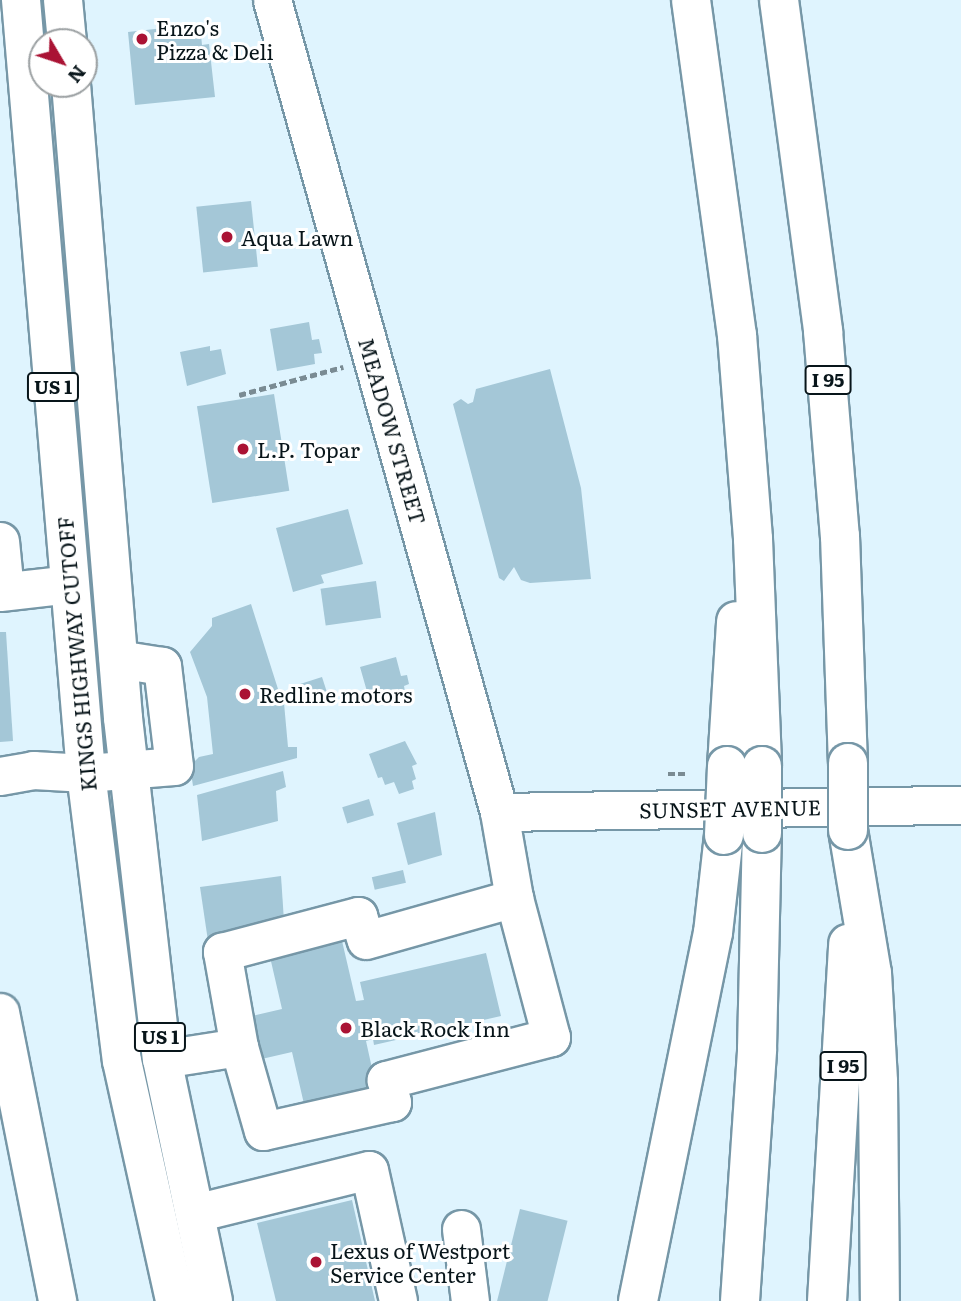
<!DOCTYPE html>
<html>
<head>
<meta charset="utf-8">
<style>
	body { margin:0 }
	#map { position:relative; width:961px; height:1301px; overflow:hidden; background:#dff4fe; font-family:Literata,serif }
	div>[style] { position:absolute }
	[style*='--x'] { left:calc(var(--x)*1px); top:calc(var(--y)*1px); width:calc(var(--w)*1px); rotate:calc(var(--a)*1deg) }
	.building>* { inset:0; background:#a4c7d7; transform-origin:0 0 }
	.path>* { height:4.5px; margin-top:-2.25px; transform-origin:0; background:repeating-linear-gradient(90deg,#7a8b93 0 7px,transparent 0 10.5px) }
	.roads { filter:drop-shadow(2px 0 #7697a7) drop-shadow(-2px 0 #7697a7) drop-shadow(0 2px #7697a7) drop-shadow(0 -2px #7697a7) }
	.minor>* { height:37px; margin:-18.5px; padding:0 18.5px; transform-origin:18.5px; border-radius:18.5px; background:#fff }
	.major>* { height:38px; margin:-19px; padding:0 19px; transform-origin:19px; border-radius:19px; background:#fff }
	.highway>* { height:38px; margin:-19px; padding:0 19px; transform-origin:19px; border-radius:19px; background:#fff }
	.bridges { filter:drop-shadow(2px 0 #7697a7) drop-shadow(-2px 0 #7697a7) drop-shadow(0 2px #7697a7) drop-shadow(0 -2px #7697a7) }
	.highway-bridge>* { height:38px; margin:-19px; padding:0 19px; transform-origin:19px; border-radius:19px; background:#fff }
	.dots>* { width:19px; height:19px; translate:-50% -50%; box-sizing:border-box; border:4px solid #fff; border-radius:50% }
	span { translate:-50% -50%; white-space:nowrap; text-align:center; line-height:1.15; -webkit-text-stroke:6px #fff; paint-order:stroke }
	.shield-label span { padding:2px 5px; background:#fff; border:2px solid; border-radius:5px; -webkit-text-stroke-width:0 }
	.shield-label { font-size:19px; color:#08151a; font-weight:700 }
	.poi-label { font-size:21px; color:#08151a }
	.left { translate:0 -50%; text-align:left }
	.street-label { font-size:21px; color:#08151a }
	.north { position:absolute; left:28px; top:28px; width:70px; height:70px; box-sizing:border-box; background:#fff; border:2px solid #9ca1a3; border-radius:50%; rotate:129deg; font-size:19px; font-weight:700; line-height:28px; text-align:center; color:#08151a }
	.north::after { content:''; display:block; margin:auto; width:24px; height:32px; background:#aa1334; clip-path:polygon(50% 0,100% 100%,50% 72%,0 100%) }
</style>
</head>
<body>
<div id="map">
	<div class="building">
		<i style="clip-path:polygon(200px 24px,202px 45px,209px 44px,215px 97px,135px 105px,128px 32px)"></i>
		<i style="left:251px;top:201px;width:66px;height:55px;rotate:84deg"></i>
		<i style="clip-path:polygon(309px 322px,312px 340px,319px 339px,322px 353px,314px 354px,315px 364px,277px 371px,270px 329px)"></i>
		<i style="clip-path:polygon(210px 346px,210px 351px,221px 349px,226px 374px,187px 386px,180px 352px)"></i>
		<i style="clip-path:polygon(550px 369px,581px 488px,591px 579px,530px 583px,521px 580px,514px 567px,504px 581px,499px 578px,453px 404px,461px 399px,468px 404px,473px 402px,476px 389px)"></i>
		<i style="left:274px;top:394px;width:98px;height:78px;rotate:81deg"></i>
		<i style="clip-path:polygon(348px 509px,363px 564px,321px 575px,324px 583px,293px 592px,276px 528px)"></i>
		<i style="left:376px;top:581px;width:37px;height:56px;rotate:82deg"></i>
		<i style="clip-path:polygon(251px 604px,278px 689px,283px 692px,288px 747px,297px 747px,297px 758px,193px 786px,190px 766px,199px 757px,213px 754px,207px 697px,190px 652px,212px 626px,212px 618px)"></i>
		<i style="clip-path:polygon(0 632px,6px 632px,13px 741px,0 742px)"></i>
		<i style="clip-path:polygon(396px 657px,401px 676px,407px 675px,409px 684px,404px 686px,405px 692px,370px 702px,360px 667px)"></i>
		<i style="left:322px;top:677px;width:20px;height:23px;rotate:72deg"></i>
		<i style="clip-path:polygon(405px 741px,417px 764px,412px 766px,416px 779px,412px 781px,414px 789px,399px 794px,394px 782px,385px 785px,382px 777px,378px 778px,369px 754px)"></i>
		<i style="clip-path:polygon(283px 771px,286px 787px,276px 791px,278px 821px,202px 841px,197px 795px)"></i>
		<i style="left:369px;top:799px;width:17px;height:28px;rotate:73deg"></i>
		<i style="clip-path:polygon(435px 812px,442px 855px,408px 865px,397px 823px)"></i>
		<i style="left:403px;top:870px;width:13px;height:32px;rotate:77deg"></i>
		<i style="clip-path:polygon(281px 876px,284px 921px,208px 941px,200px 887px)"></i>
		<i style="clip-path:polygon(339px 928px,356px 1001px,364px 1000px,360px 982px,486px 953px,501px 1016px,374px 1045px,373px 1039px,366px 1041px,379px 1100px,307px 1117px,292px 1052px,253px 1061px,243px 1018px,282px 1009px,267px 944px)"></i>
		<i style="clip-path:polygon(352px 1200px,375px 1301px,276px 1301px,257px 1223px)"></i>
		<i style="left:520px;top:1209px;width:49px;height:95px;rotate:14deg"></i>
	</div>
	<div class="path">
		<i style="--x:239;--y:395;--w:108;--a:-15.1"></i>
		<i style="--x:668;--y:774;--w:19;--a:0"></i>
	</div>
	<div class="roads">
		<div class="minor">
			<i style="--x:272;--y:0;--w:843;--a:74.38"></i>
			<i style="--x:499;--y:812;--w:87;--a:80.1"></i>
			<i style="--x:514;--y:898;--w:144;--a:75.1"></i>
			<i style="--x:551;--y:1037;--w:171;--a:165.4"></i>
			<i style="--x:386;--y:1080;--w:23;--a:75"></i>
			<i style="--x:392;--y:1102;--w:132;--a:167.3"></i>
			<i style="--x:263;--y:1131;--w:87;--a:-105.9"></i>
			<i style="--x:239;--y:1047;--w:97;--a:-100.1"></i>
			<i style="--x:222;--y:952;--w:141;--a:-14.8"></i>
			<i style="--x:358;--y:916;--w:25;--a:72"></i>
			<i style="--x:366;--y:940;--w:154;--a:-15.8"></i>
			<i style="--x:0;--y:541;--w:50;--a:84.3"></i>
			<i style="--x:0;--y:592;--w:70;--a:-6.5"></i>
			<i style="--x:0;--y:776;--w:34;--a:-10"></i>
			<i style="--x:33;--y:770;--w:53;--a:3.2"></i>
			<i style="--x:86;--y:773;--w:88;--a:-4.5"></i>
			<i style="--x:174;--y:766;--w:101;--a:-96.8"></i>
			<i style="--x:162;--y:666;--w:45;--a:-171"></i>
			<i style="--x:499;--y:812;--w:462;--a:-0.9"></i>
			<i style="--x:0;--y:1012;--w:295;--a:78.8"></i>
			<i style="--x:162;--y:1059;--w:78;--a:-8.9"></i>
			<i style="--x:195;--y:1213;--w:179;--a:-13.9"></i>
			<i style="--x:369;--y:1170;--w:134;--a:77.5"></i>
			<i style="--x:461;--y:1229;--w:73;--a:82.9"></i>
		</div>
		<div class="major">
			<i style="--x:21;--y:0;--w:776;--a:85.19"></i>
			<i style="--x:86;--y:773;--w:290;--a:82.9"></i>
			<i style="--x:122;--y:1061;--w:246;--a:77.5"></i>
			<i style="--x:63;--y:0;--w:42;--a:84.6"></i>
			<i style="--x:71;--y:84;--w:636;--a:85.31"></i>
			<i style="--x:123;--y:718;--w:343;--a:83.5"></i>
			<i style="--x:162;--y:1059;--w:247;--a:78.1"></i>
		</div>
		<div class="highway">
			<i style="--x:691;--y:0;--w:338;--a:82.2"></i>
			<i style="--x:737;--y:335;--w:205;--a:85.5"></i>
			<i style="--x:753;--y:539;--w:227;--a:87.7"></i>
			<i style="--x:779;--y:0;--w:334;--a:82.4"></i>
			<i style="--x:823;--y:331;--w:206;--a:85.3"></i>
			<i style="--x:840;--y:536;--w:227;--a:88"></i>
			<i style="--x:727;--y:766;--w:145;--a:-86.4"></i>
			<i style="--x:848;--y:830;--w:145;--a:80.5"></i>
			<i style="--x:872;--y:973;--w:109;--a:86.8"></i>
			<i style="--x:878;--y:1082;--w:219;--a:89.5"></i>
			<i style="--x:638;--y:1301;--w:376;--a:-78.5"></i>
			<i style="--x:713;--y:933;--w:99;--a:-83.6"></i>
			<i style="--x:740;--y:1301;--w:253;--a:-86.1"></i>
			<i style="--x:757;--y:1049;--w:216;--a:-88.7"></i>
			<i style="--x:827;--y:1301;--w:358;--a:-86.6"></i>
		</div>
	</div>
	<div class="bridges">
		<div class="highway-bridge">
			<i style="--x:848;--y:763;--w:67;--a:90"></i>
			<i style="--x:762;--y:766;--w:67;--a:90"></i>
			<i style="--x:724;--y:835;--w:69;--a:-87.5"></i>
		</div>
	</div>
	<div class="dots">
		<i style="left:142px;top:39px;background:#aa1334"></i>
		<i style="left:227px;top:237px;background:#aa1334"></i>
		<i style="left:243px;top:449px;background:#aa1334"></i>
		<i style="left:245px;top:694px;background:#aa1334"></i>
		<i style="left:346px;top:1028px;background:#aa1334"></i>
		<i style="left:316px;top:1262px;background:#aa1334"></i>
	</div>
	<div class="shield-label">
		<span style="left:828px;top:380px">I 95</span>
		<span style="left:53px;top:387px">US 1</span>
		<span style="left:160px;top:1037px">US 1</span>
		<span style="left:843px;top:1066px">I 95</span>
	</div>
	<div class="poi-label">
		<span class="left" style="left:156px;top:39px">Enzo's<br>Pizza &amp; Deli</span>
		<span class="left" style="left:241px;top:237px">Aqua Lawn</span>
		<span class="left" style="left:257px;top:449px">L.P. Topar</span>
		<span class="left" style="left:259px;top:694px">Redline motors</span>
		<span class="left" style="left:360px;top:1028px">Black Rock Inn</span>
		<span class="left" style="left:330px;top:1262px">Lexus of Westport<br>Service Center</span>
	</div>
	<div class="street-label">
		<span style="left:393px;top:431px;rotate:74deg">MEADOW STREET</span>
		<span style="left:76px;top:654px;rotate:-95deg">KINGS HIGHWAY CUTOFF</span>
		<span style="left:730px;top:808px;rotate:-1deg">SUNSET AVENUE</span>
	</div>
	<div class="north">N</div>
</div>
</body>
</html>
